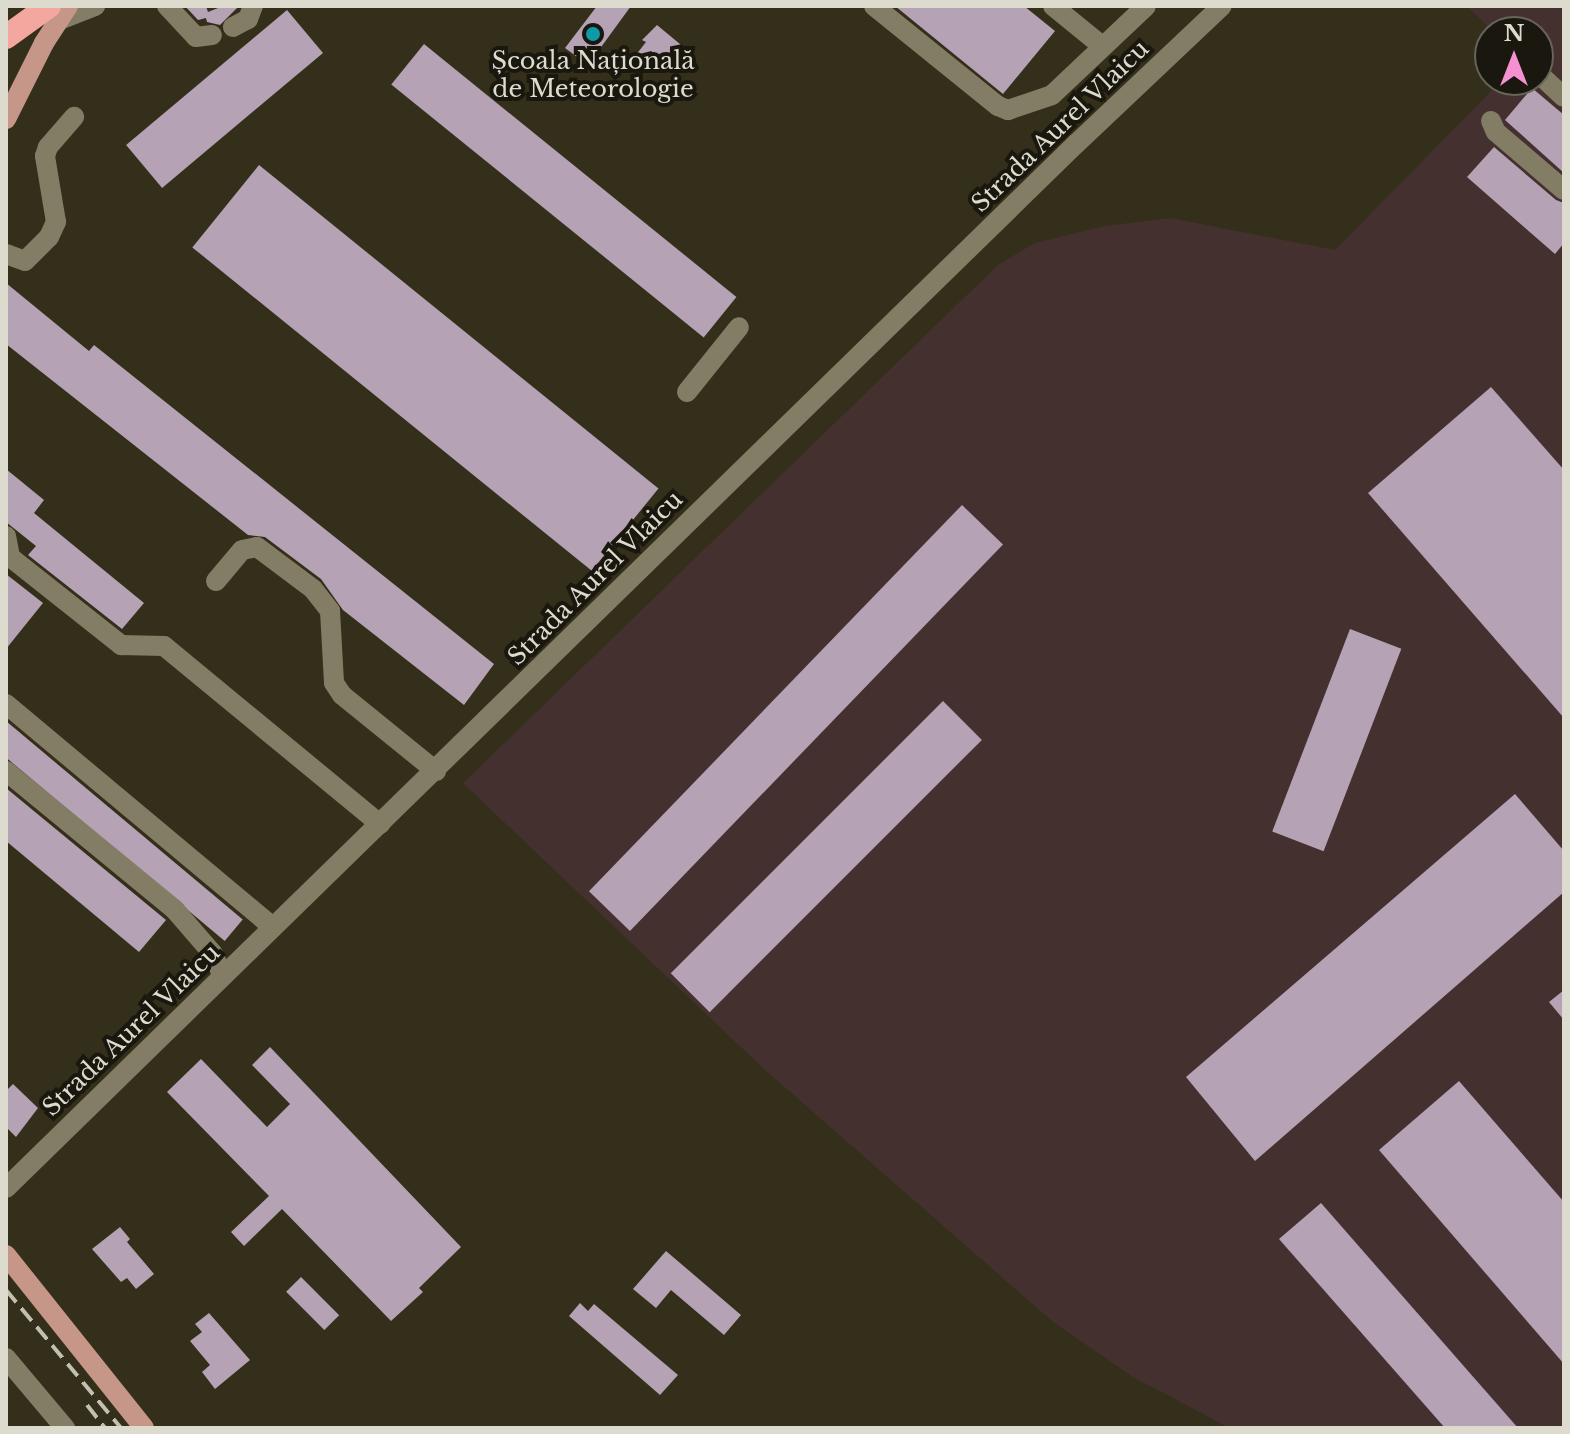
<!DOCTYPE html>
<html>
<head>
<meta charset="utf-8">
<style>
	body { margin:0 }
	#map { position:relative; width:1570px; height:1434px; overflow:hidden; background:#342f1b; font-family:"Libre Baskerville",serif }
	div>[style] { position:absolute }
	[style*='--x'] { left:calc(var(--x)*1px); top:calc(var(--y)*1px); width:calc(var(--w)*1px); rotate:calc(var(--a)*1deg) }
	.industrial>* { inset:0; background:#453030 }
	.building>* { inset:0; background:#b5a2b4; transform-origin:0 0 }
	.minor>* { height:20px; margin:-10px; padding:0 10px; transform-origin:10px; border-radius:10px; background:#837d66 }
	.major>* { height:20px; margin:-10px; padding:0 10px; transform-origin:10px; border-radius:10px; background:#c69688 }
	.highway>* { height:24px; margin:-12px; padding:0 12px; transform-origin:12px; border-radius:12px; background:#f3a79f }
	.rail>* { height:4px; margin-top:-2px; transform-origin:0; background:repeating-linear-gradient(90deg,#c3c0b2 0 16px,transparent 0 24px) }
	.dots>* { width:22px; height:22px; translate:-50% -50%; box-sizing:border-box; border:4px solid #19170e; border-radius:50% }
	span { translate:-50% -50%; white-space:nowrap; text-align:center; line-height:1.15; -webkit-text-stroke:8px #19170e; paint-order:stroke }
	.poi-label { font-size:24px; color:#dddace }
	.street-label { font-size:24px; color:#dddace }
	.frame { position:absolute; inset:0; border:8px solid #dddace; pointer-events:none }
	.north { position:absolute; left:1474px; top:16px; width:80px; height:80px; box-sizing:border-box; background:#19170e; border:2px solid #67655b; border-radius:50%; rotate:0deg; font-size:22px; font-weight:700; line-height:32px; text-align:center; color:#dddace }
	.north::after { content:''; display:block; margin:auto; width:28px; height:36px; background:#f590d1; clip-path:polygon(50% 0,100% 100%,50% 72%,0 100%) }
</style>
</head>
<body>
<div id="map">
	<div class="industrial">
		<i style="clip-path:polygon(1467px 6px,1564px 6px,1564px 1428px,1230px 1428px,1133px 1377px,1052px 1321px,764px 1069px,463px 783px,998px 265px,1035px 243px,1105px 226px,1170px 218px,1335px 250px,1502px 80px,1538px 80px,1538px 32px,1494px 32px)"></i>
	</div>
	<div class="building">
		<i style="clip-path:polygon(185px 6px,206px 6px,208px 12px,223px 6px,239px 6px,220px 25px,207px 22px,206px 18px,198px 20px)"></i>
		<i style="clip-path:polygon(597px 6px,631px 6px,588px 65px,565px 48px)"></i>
		<i style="clip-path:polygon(895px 6px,1024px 6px,1055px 31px,1003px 94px)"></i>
		<i style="left:287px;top:10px;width:56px;height:210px;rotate:50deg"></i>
		<i style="clip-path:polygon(657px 25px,686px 49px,679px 58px,672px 53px,657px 73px,635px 56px,646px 42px,642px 40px)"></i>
		<i style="left:424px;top:44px;width:402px;height:52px;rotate:39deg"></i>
		<i style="clip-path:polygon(1532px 88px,1564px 115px,1564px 173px,1505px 120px)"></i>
		<i style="clip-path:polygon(1494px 147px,1556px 200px,1564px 203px,1564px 243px,1555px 254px,1467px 177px)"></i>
		<i style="left:259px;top:165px;width:514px;height:106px;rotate:39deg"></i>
		<i style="clip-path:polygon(6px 283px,89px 351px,94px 345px,494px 664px,464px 705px,343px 610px,321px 579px,265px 537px,248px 535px,6px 344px)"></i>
		<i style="clip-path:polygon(1491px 387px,1564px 470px,1564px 718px,1368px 493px)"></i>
		<i style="clip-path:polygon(6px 469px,44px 500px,34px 513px,144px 603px,122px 629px,28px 555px,36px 546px,6px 522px)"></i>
		<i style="left:962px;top:505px;width:57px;height:537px;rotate:44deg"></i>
		<i style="clip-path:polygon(6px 574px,43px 603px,6px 649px)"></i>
		<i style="left:1350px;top:629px;width:55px;height:217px;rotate:21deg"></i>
		<i style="left:943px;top:701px;width:55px;height:385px;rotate:45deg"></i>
		<i style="left:6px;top:721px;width:309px;height:28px;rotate:40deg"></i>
		<i style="clip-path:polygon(6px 788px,166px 920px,139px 952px,6px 841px)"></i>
		<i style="clip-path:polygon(1515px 794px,1564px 851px,1564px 892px,1255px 1161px,1186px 1077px)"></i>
		<i style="clip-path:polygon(1564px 990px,1564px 1020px,1549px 1002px)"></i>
		<i style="clip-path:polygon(270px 1047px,461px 1247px,419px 1288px,423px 1292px,391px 1321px,282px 1209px,244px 1246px,231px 1232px,269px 1196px,167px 1092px,201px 1059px,267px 1127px,290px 1104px,252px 1065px)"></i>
		<i style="clip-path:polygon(1459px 1081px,1564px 1202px,1564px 1364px,1379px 1150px)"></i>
		<i style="clip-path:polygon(13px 1084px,38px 1108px,16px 1137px,6px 1127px,6px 1091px)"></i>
		<i style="clip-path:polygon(1321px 1203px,1518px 1428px,1445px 1428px,1279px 1239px)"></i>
		<i style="clip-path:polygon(120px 1227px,130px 1239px,127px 1242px,154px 1274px,136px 1289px,127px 1278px,121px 1282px,92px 1249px)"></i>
		<i style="clip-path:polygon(666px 1251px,741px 1315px,724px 1335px,671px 1290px,656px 1308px,633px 1289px)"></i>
		<i style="left:301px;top:1277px;width:54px;height:21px;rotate:45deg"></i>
		<i style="clip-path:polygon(580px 1303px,588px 1311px,594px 1304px,678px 1375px,660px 1395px,569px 1316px)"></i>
		<i style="clip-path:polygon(209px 1313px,250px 1360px,215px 1389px,202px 1372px,210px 1365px,190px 1341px,202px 1332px,195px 1324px)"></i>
	</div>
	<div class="minor">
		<i style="--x:167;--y:6;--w:42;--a:46.9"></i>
		<i style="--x:196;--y:37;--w:16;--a:-7"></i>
		<i style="--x:874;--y:6;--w:159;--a:38.9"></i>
		<i style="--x:998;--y:106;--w:11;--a:22"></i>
		<i style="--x:1008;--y:110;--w:46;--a:-18.8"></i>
		<i style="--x:1052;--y:95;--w:129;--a:-43.4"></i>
		<i style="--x:1053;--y:6;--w:63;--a:39.2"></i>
		<i style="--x:57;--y:21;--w:41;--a:-21.5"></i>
		<i style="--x:233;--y:27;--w:17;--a:-28"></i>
		<i style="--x:248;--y:19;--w:14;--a:-69"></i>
		<i style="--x:1538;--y:73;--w:35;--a:43"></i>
		<i style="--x:1491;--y:121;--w:12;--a:66"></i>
		<i style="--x:1496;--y:132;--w:89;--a:40.5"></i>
		<i style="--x:6;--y:254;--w:20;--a:20"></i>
		<i style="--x:25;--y:261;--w:34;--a:-45"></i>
		<i style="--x:49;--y:237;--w:17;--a:-65"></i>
		<i style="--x:56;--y:222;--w:67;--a:-99.5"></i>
		<i style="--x:45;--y:156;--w:9;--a:-72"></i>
		<i style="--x:48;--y:147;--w:40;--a:-49"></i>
		<i style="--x:687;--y:392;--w:83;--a:-51.3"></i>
		<i style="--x:6;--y:536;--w:21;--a:79"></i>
		<i style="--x:10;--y:557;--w:142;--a:38.4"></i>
		<i style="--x:121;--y:645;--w:43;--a:1.3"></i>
		<i style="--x:164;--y:646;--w:280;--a:39.5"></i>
		<i style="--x:216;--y:581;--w:40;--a:-50"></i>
		<i style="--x:242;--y:550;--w:15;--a:-11"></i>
		<i style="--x:257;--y:547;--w:70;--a:36.9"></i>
		<i style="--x:313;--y:589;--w:28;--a:52"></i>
		<i style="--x:330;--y:611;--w:72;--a:86.8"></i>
		<i style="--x:334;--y:683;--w:14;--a:56"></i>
		<i style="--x:342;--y:695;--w:121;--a:39"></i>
		<i style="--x:6;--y:704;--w:348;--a:39.9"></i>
		<i style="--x:6;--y:771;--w:219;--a:39.4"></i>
		<i style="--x:175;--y:910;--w:58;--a:49.2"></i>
		<i style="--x:213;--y:954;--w:24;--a:66"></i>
		<i style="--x:6;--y:1188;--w:1496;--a:-44.3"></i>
		<i style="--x:1077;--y:143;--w:199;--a:-43.4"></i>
		<i style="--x:6;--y:1358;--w:92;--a:49.9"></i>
	</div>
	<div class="major">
		<i style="--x:6;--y:119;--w:85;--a:-63.4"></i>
		<i style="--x:44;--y:43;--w:44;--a:-57"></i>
		<i style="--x:6;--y:1255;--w:221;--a:51.4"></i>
	</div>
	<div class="highway">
		<i style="--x:6;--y:37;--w:53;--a:-35.8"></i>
	</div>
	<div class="rail">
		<i style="--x:6;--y:1290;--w:180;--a:50.2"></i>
		<i style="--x:87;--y:1405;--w:29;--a:52"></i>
	</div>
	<div class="dots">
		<i style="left:593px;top:34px;background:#0f9aa8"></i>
	</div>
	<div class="poi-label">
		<span style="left:593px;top:75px">Școala Națională<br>de Meteorologie</span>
	</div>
	<div class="street-label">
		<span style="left:1060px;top:126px;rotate:-44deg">Strada Aurel Vlaicu</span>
		<span style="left:595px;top:578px;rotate:-45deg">Strada Aurel Vlaicu</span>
		<span style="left:131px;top:1030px;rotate:-44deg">Strada Aurel Vlaicu</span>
	</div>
	<div class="frame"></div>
	<div class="north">N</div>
</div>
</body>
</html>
